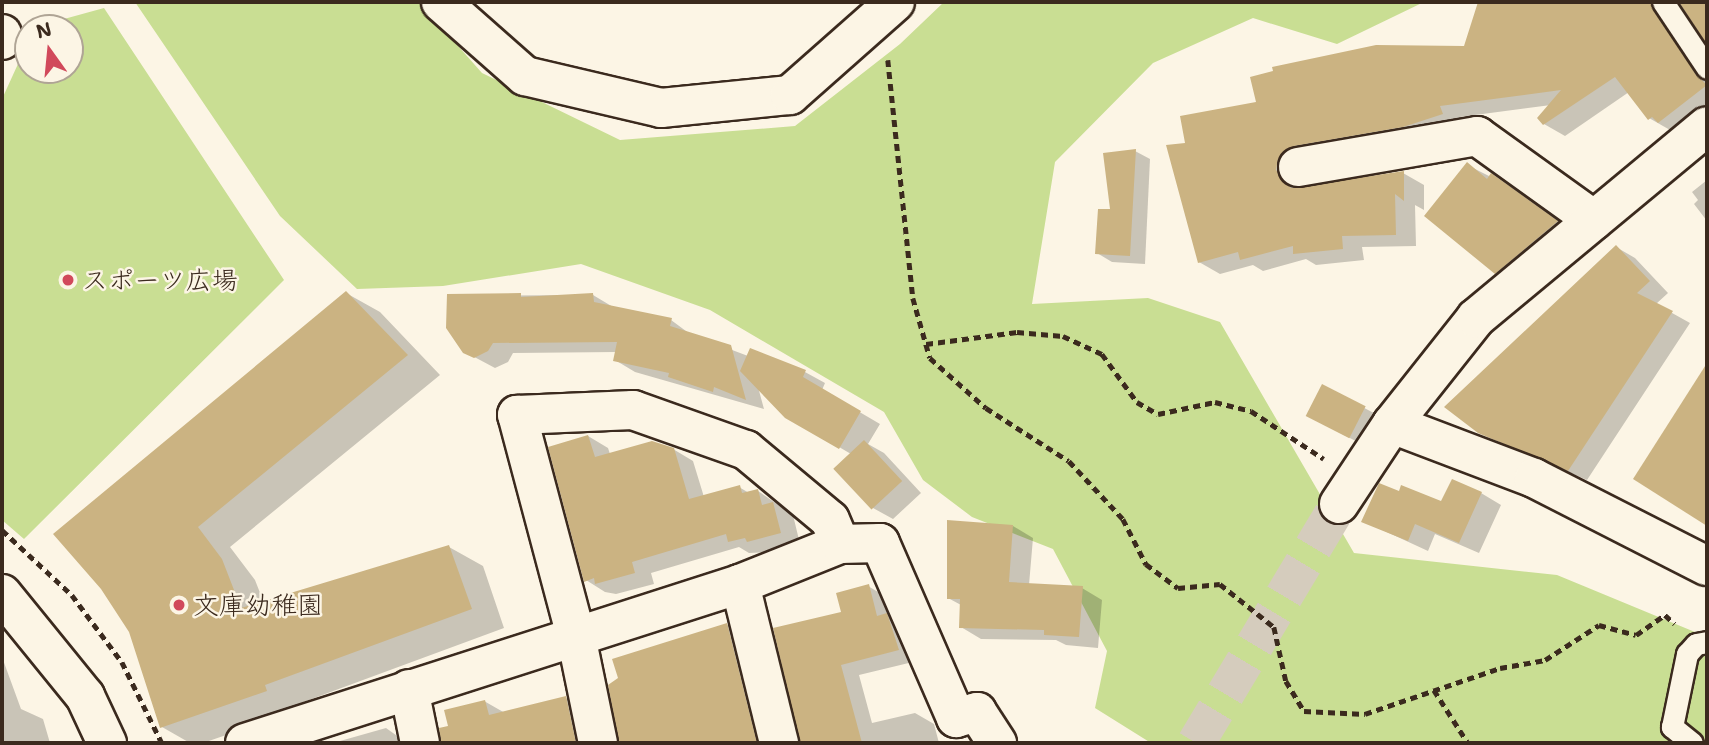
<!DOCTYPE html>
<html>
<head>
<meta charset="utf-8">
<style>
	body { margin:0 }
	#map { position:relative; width:1709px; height:745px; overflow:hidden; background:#fcf5e5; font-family:"Shantell Sans","Klee One",sans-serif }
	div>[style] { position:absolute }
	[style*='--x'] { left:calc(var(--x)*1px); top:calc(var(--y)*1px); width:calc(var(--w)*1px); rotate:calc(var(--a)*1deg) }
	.green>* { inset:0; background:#c9de93 }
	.shadow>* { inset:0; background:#0003 }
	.building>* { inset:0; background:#cbb382; transform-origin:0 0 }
	.minor-tunnel>* { height:38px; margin-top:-19px; transform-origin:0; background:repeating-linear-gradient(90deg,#d5ccbd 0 38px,transparent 0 57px) }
	.path>* { height:4.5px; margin-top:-2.25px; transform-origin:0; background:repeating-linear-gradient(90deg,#3b2a1e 0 7px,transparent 0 12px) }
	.roads { filter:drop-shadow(2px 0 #3b2a1e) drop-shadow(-2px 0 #3b2a1e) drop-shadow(0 2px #3b2a1e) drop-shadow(0 -2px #3b2a1e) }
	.service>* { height:21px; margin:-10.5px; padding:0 10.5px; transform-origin:10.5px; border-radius:10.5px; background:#fcf5e5 }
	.minor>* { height:38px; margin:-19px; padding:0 19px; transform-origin:19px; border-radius:19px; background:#fcf5e5 }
	.tertiary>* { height:38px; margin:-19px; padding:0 19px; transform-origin:19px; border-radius:19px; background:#fcf5e5 }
	.dots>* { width:19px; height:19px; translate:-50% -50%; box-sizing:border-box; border:4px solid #fcf5e5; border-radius:50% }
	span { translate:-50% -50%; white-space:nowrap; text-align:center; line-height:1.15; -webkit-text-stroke:5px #fcf5e5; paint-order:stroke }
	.poi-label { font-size:26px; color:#3b2a1e }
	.left { translate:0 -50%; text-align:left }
	.frame { position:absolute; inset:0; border:4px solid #3b2a1e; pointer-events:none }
	.north { position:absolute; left:14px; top:14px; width:70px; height:70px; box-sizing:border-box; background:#fcf5e5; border:2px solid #afa495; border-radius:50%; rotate:345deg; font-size:19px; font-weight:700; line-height:28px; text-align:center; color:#3b2a1e }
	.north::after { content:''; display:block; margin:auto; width:24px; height:32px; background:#d1495b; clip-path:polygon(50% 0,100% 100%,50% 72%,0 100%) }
</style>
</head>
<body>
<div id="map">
	<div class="green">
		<i style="clip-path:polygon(135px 2px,419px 2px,482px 73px,620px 140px,795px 126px,900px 44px,944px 2px,1424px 2px,1337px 44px,1253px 18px,1153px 63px,1055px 162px,1032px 304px,1148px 298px,1220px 322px,1354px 553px,1557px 575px,1707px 637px,1707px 743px,1151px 743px,1095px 708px,1107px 651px,1053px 549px,972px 517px,923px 480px,884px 412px,710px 310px,581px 264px,443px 286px,357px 289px,280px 216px)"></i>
		<i style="clip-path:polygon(104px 8px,284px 280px,24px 539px,2px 520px,2px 99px,28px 42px,28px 70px,70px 70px,70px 28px,35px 27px)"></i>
	</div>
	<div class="shadow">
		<i style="clip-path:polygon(1480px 2px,1678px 2px,1671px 9px,1707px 75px,1707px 127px,1679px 134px,1670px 130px,1649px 118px,1629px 92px,1565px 136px,1544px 124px,1551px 105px,1460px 117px,1462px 125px,1297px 184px,1300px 188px,1403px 173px,1424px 185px,1424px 210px,1415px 205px,1416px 246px,1362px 247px,1364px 260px,1316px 265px,1306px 259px,1263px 271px,1253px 265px,1220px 274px,1199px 262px,1187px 144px,1258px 103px,1465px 47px)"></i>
		<i style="clip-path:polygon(1135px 151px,1150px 159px,1145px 264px,1112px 262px,1097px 253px)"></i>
		<i style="clip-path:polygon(1467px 165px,1519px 191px,1584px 238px,1524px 288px,1496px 272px)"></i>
		<i style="clip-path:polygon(1707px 180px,1707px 221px,1694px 204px,1698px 200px,1692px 192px)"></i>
		<i style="clip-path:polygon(1616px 247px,1635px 258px,1668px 293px,1656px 304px,1690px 323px,1587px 480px,1479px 432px)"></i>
		<i style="clip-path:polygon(346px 293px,380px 312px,440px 375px,230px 547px,255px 580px,264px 603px,449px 547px,483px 566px,504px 628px,298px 704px,299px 710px,203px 743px,190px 743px,162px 727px,131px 631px)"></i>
		<i style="clip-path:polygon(593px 295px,613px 307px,671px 320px,690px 334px,748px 356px,805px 372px,825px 383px,822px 390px,880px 424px,868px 444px,884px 453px,921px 493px,893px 519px,873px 508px,836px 468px,851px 454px,786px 416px,758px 387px,764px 409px,635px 372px,615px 360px,617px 352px,513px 353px,508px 362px,495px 368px,465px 352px,449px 296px)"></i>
		<i style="clip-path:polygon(1707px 366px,1707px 521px,1636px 478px)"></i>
		<i style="clip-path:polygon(1323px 386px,1385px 419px,1369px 448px,1327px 426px)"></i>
		<i style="clip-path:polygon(588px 436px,608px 448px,610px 454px,673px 449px,693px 461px,704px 497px,739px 487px,749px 493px,758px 491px,793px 515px,800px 544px,768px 552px,749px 553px,739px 547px,651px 573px,654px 584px,616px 594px,605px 592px,586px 580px)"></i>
		<i style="clip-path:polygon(1481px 493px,1501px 505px,1479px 553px,1435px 534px,1428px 551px,1363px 521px,1400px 494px,1442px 503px)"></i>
		<i style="clip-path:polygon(1013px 526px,1033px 538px,1029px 585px,1082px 588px,1102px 600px,1098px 648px,1066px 645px,1056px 640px,981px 639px,961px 627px,961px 605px,948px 598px)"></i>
		<i style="clip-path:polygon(868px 586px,888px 598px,917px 661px,859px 675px,872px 723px,915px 713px,934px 724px,939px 743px,800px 743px,843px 613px)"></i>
		<i style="clip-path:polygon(726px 624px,746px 636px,772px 743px,627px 743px,621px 739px)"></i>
		<i style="clip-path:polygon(2px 657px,21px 709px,43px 719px,50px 743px,2px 743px)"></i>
		<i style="clip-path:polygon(566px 698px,585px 709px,593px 743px,454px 743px,446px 711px,484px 701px,505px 713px)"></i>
		<i style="clip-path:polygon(386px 728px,407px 743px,333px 743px)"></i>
	</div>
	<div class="building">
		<i style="clip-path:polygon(1478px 2px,1650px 2px,1696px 75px,1707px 85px,1658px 123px,1652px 117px,1648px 120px,1615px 77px,1543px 125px,1537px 118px,1561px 90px,1440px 106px,1443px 114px,1403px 127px,1294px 146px,1278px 159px,1276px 170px,1291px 188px,1404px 171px,1404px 201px,1395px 194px,1396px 235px,1342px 236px,1343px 249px,1293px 254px,1293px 246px,1240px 260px,1238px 252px,1198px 263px,1166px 145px,1185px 143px,1180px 116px,1256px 102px,1250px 77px,1273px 71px,1272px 67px,1376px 45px,1464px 46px)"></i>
		<i style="clip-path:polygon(1679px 2px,1707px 2px,1707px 45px)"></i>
		<i style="clip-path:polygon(1136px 149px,1130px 256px,1095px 254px,1098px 209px,1110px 209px,1103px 153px)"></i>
		<i style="clip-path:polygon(1467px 162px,1487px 179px,1491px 173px,1558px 221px,1495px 274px,1424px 216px)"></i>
		<i style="clip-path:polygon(1616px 245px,1650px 281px,1637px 293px,1673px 311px,1568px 471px,1478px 433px,1444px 407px)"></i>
		<i style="clip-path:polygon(346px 291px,408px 355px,198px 527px,222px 559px,241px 608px,449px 545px,472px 609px,265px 685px,267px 691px,160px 728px,129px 632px,101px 589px,53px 534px)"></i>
		<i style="clip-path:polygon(521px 293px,521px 297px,593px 293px,594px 302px,672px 318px,670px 326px,731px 345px,746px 400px,714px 387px,713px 392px,668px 377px,669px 373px,613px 361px,617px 342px,493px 343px,488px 351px,474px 358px,463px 353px,446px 328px,447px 294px)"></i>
		<i style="clip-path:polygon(750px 348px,806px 370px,803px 377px,861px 411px,839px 449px,785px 418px,740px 371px)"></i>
		<i style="clip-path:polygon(1707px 363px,1707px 526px,1633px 479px)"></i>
		<i style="left:1322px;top:384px;width:49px;height:36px;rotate:27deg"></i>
		<i style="clip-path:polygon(588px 435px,595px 457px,652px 441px,674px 448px,689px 499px,740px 485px,742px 493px,758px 489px,762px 505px,773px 502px,781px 533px,747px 542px,745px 538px,728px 542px,726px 534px,632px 562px,635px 573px,595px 584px,594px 578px,584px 582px,548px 447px)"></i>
		<i style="left:864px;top:440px;width:56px;height:42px;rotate:47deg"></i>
		<i style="clip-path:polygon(1452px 479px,1482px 492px,1459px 543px,1415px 524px,1408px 541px,1361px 522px,1379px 483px,1399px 491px,1401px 485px,1441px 501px)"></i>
		<i style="clip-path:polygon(947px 520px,1013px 525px,1009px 582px,1083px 586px,1079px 637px,1044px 635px,1044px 630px,959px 628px,960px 599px,947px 599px)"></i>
		<i style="clip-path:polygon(869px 584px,877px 616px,887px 613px,899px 650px,841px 665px,862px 743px,800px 743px,773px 628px,841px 612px,836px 593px)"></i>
		<i style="clip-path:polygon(727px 623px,757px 743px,619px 743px,608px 685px,618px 678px,612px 659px)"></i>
		<i style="clip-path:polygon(566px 696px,576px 743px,441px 743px,439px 728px,448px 726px,444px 710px,485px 700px,489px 715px)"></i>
	</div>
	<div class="minor-tunnel">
		<i style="--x:1196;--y:743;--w:279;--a:-59.1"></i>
	</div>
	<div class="path">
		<i style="--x:888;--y:60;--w:239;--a:84"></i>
		<i style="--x:913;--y:298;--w:62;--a:74.2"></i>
		<i style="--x:930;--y:358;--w:75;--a:41.8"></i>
		<i style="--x:986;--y:408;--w:98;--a:32.6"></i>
		<i style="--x:1069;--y:461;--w:79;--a:47"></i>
		<i style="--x:1123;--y:519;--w:51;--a:62.9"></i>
		<i style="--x:1146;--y:564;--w:40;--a:37"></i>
		<i style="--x:1178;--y:588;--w:42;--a:-5.4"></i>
		<i style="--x:1220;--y:584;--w:69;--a:38.5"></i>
		<i style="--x:1274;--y:627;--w:55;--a:77.5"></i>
		<i style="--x:1286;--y:681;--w:35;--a:59"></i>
		<i style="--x:1304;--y:711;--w:61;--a:2.8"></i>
		<i style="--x:1365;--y:714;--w:143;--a:-18.8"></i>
		<i style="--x:1500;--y:668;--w:46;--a:-10.1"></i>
		<i style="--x:1545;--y:660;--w:64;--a:-32.9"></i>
		<i style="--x:1599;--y:625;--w:38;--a:15"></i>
		<i style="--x:1636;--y:635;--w:35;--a:-35"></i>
		<i style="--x:1665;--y:615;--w:13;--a:42"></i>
		<i style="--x:926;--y:344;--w:92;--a:-7.5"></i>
		<i style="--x:1017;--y:332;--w:46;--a:5"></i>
		<i style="--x:1063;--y:336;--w:43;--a:24.8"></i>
		<i style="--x:1102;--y:354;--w:59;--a:53.9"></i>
		<i style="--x:1137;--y:402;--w:24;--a:30"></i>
		<i style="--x:1158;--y:414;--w:58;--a:-11.9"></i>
		<i style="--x:1215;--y:402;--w:37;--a:14"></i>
		<i style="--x:1251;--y:411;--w:87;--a:33.3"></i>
		<i style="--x:2;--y:530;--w:96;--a:42.9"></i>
		<i style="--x:72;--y:595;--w:84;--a:53.3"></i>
		<i style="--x:122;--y:662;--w:90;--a:63.7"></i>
		<i style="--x:1434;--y:690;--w:63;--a:57.3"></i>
	</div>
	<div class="roads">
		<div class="service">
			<i style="--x:1663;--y:2;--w:79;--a:56.3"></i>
			<i style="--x:1692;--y:743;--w:26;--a:-141"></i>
			<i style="--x:1672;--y:727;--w:75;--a:-78.4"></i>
			<i style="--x:1687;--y:654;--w:13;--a:-48"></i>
			<i style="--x:1696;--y:644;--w:11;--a:-10"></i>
		</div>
		<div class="minor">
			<i style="--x:441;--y:2;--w:112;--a:41.4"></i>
			<i style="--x:525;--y:76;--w:140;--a:13.2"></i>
			<i style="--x:661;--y:108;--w:130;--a:-5.8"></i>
			<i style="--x:790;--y:95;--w:140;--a:-41.5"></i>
			<i style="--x:2;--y:34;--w:6;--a:90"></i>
			<i style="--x:1298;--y:167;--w:182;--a:-9.8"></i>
			<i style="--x:1477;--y:136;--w:144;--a:35.7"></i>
			<i style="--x:1392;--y:424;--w:152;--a:20.8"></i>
			<i style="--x:1534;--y:478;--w:194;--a:27"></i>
			<i style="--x:1339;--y:504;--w:96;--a:-56.5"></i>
			<i style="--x:1392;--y:424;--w:135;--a:-51.6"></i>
			<i style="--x:1476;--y:318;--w:300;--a:-39.7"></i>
			<i style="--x:740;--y:584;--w:164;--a:76.2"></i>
			<i style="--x:409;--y:689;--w:55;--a:78.5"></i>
			<i style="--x:245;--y:743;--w:520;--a:-17.81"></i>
			<i style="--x:740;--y:584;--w:108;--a:-21.8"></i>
			<i style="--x:840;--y:544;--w:40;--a:-1.4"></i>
			<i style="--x:880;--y:543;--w:191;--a:66.5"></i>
			<i style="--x:956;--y:718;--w:22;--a:-16"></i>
			<i style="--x:977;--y:712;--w:37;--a:57"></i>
			<i style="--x:598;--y:743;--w:109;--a:-101.6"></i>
			<i style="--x:576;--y:636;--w:229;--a:-104.9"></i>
			<i style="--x:517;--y:415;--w:116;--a:-2.5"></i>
			<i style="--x:633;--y:410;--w:120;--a:19.5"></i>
			<i style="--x:746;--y:450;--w:109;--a:39.8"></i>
			<i style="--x:830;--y:520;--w:26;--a:67"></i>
		</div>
		<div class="tertiary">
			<i style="--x:2;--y:594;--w:132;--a:50.9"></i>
			<i style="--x:85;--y:696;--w:52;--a:64.9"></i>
		</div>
	</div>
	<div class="dots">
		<i style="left:68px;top:280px;background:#d1495b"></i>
		<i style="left:179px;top:605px;background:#d1495b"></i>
	</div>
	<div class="poi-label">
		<span class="left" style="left:82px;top:280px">スポーツ広場</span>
		<span class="left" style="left:193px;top:605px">文庫幼稚園</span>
	</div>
	<div class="frame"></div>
	<div class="north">N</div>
</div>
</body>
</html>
